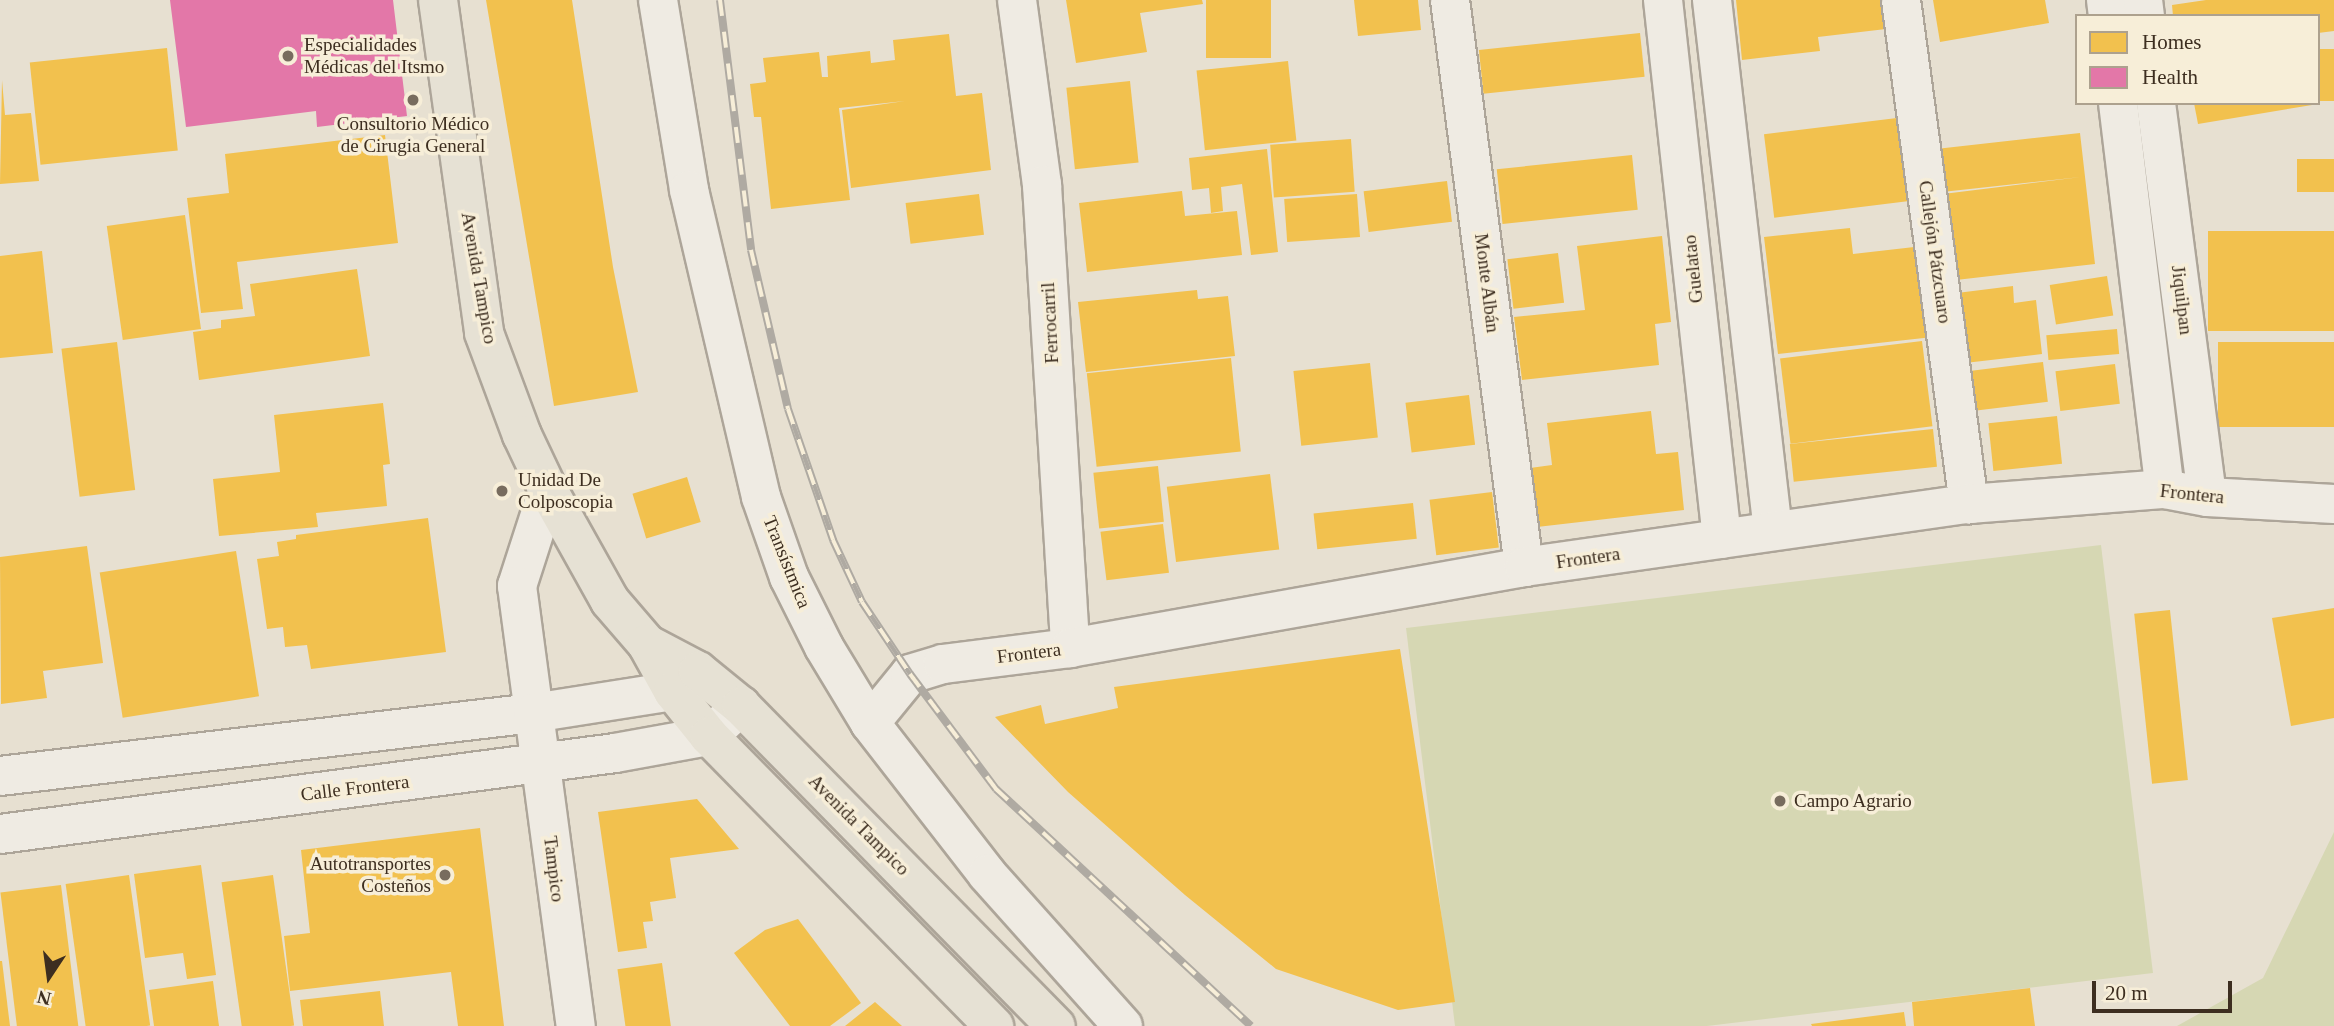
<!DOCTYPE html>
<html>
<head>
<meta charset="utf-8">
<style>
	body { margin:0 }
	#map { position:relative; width:2334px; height:1026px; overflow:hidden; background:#e7e0d1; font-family:Georgia,serif }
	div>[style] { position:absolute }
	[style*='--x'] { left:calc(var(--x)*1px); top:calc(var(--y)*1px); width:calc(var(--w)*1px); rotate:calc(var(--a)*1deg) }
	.green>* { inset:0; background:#d6d7b3 }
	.homes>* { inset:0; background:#f2c14e; transform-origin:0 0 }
	.health>* { inset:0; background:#e377a8 }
	.roads { filter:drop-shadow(2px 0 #ada599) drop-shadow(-2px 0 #ada599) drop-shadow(0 2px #ada599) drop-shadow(0 -2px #ada599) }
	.minor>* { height:38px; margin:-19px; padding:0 19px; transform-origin:19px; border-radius:19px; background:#efebe3 }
	.primary>* { height:38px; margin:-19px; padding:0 19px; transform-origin:19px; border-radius:19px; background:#e6e1d4 }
	.rail>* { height:8px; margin-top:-4px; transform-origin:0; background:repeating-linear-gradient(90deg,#f7eed8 0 16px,#afaaa2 0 32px); box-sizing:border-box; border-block:2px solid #afaaa2 }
	.dots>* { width:19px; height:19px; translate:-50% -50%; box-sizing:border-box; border:4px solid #f7eed8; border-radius:50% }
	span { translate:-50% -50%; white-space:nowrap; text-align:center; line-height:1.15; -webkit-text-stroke:7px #f7eed8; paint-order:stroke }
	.poi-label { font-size:19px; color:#3d2e20 }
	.left { translate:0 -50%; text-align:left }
	.right { translate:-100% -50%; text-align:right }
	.street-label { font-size:19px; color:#3d2e20 }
	.legend { position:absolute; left:2075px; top:14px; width:245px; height:91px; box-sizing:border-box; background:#f7eed8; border:2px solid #ada18e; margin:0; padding:9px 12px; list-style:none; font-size:21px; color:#3d2e20 }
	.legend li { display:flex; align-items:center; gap:14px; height:35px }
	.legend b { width:35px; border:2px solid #ada18e }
	.north { position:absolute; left:14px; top:942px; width:70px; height:70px; -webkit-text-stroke:5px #f7eed8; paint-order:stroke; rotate:193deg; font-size:19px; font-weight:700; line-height:28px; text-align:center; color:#3d2e20 }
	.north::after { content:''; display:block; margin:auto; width:24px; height:32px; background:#3d2e20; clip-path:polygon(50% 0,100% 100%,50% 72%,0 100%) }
	.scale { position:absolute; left:2092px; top:981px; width:140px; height:32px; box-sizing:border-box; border:4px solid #3d2e20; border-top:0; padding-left:9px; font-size:21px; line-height:24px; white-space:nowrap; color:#3d2e20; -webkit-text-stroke:5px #f7eed8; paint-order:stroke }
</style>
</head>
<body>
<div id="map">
	<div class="green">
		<i style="clip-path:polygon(2101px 545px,2153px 973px,1707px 1026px,1455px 1026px,1406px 628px)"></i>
		<i style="clip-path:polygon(2334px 832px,2334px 1026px,2177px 1026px,2263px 978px)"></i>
	</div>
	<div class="homes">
		<i style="clip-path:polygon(486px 0,572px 0,613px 267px,638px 392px,554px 406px)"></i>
		<i style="clip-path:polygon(1066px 0,1202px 0,1203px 4px,1140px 13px,1147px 52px,1076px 63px)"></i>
		<i style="left:1206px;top:0;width:65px;height:58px"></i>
		<i style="clip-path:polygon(1354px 0,1418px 0,1421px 30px,1358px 36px)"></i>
		<i style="clip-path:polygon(1736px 0,1883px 0,1886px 29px,1818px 37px,1820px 51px,1742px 60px)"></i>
		<i style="clip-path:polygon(1933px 0,2045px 0,2049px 23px,1940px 42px)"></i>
		<i style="clip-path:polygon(2206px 0,2334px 0,2334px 31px,2318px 33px,2318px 16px,2173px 16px,2172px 5px)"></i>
		<i style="left:1640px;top:33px;width:44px;height:162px;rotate:84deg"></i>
		<i style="clip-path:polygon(949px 34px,956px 96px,982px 93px,991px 170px,851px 188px,842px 110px,905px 101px,839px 108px,850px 200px,771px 209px,761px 117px,754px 117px,750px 84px,766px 82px,763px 58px,819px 52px,822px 77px,828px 77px,827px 56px,870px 51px,871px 63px,895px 60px,893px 40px)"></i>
		<i style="left:167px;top:48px;width:103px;height:138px;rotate:84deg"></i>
		<i style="left:2334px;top:49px;width:52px;height:16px;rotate:90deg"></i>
		<i style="left:1288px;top:61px;width:80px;height:92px;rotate:84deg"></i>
		<i style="clip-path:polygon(2px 80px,5px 115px,31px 113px,39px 181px,0 184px)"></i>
		<i style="left:1130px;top:81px;width:82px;height:64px;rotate:84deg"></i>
		<i style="clip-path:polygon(2194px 103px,2312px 103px,2312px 105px,2198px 124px)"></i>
		<i style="left:1897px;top:118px;width:84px;height:134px;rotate:83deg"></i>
		<i style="clip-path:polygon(2080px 133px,2095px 264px,1956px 280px,1943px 194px,2081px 177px,1942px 192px,1936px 149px)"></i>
		<i style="clip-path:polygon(385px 135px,398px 243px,237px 262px,243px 309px,201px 313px,187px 198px,229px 193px,225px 154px)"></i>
		<i style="left:1351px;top:139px;width:53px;height:81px;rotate:86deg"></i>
		<i style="clip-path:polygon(1267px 149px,1278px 252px,1251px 255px,1242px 184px,1221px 187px,1223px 211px,1211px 213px,1209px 188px,1192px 190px,1189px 158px)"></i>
		<i style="left:1632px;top:155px;width:55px;height:136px;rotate:84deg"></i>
		<i style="left:2334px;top:159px;width:33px;height:37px;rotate:90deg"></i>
		<i style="left:1447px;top:181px;width:41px;height:84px;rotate:83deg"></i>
		<i style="clip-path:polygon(1182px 191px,1185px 216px,1237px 211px,1242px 255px,1087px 272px,1079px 203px)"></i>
		<i style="left:979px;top:194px;width:41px;height:74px;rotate:83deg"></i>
		<i style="left:1357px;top:194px;width:43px;height:73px;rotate:86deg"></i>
		<i style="left:185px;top:215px;width:115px;height:79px;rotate:82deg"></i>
		<i style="clip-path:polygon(1850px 228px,1853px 254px,1923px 246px,1933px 337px,1778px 354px,1764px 237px)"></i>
		<i style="left:2334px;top:231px;width:100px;height:126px;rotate:90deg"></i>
		<i style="clip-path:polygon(1662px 236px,1671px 322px,1655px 324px,1659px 365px,1522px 380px,1514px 317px,1585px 310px,1577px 246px)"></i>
		<i style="clip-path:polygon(42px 251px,53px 353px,0 358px,0 256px)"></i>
		<i style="left:1558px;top:253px;width:50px;height:51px;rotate:83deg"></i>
		<i style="clip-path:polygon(357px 269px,370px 356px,199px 380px,193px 332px,221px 328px,221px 320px,255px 316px,250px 284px)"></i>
		<i style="left:2107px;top:276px;width:40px;height:58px;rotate:81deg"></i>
		<i style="clip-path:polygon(2013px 286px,2014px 303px,2036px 300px,2042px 354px,1965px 363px,1957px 293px)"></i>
		<i style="clip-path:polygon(1197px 290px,1198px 299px,1228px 296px,1235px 356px,1086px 372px,1078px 302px)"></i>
		<i style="left:2117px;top:329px;width:25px;height:71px;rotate:85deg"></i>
		<i style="left:1922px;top:341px;width:86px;height:143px;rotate:83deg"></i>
		<i style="left:117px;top:342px;width:149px;height:56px;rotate:83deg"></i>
		<i style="left:2334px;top:342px;width:85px;height:116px;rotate:90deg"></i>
		<i style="left:1231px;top:358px;width:94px;height:145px;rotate:84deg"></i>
		<i style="left:2043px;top:362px;width:40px;height:76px;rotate:83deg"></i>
		<i style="left:1370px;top:363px;width:75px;height:77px;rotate:84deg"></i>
		<i style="left:2115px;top:364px;width:40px;height:60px;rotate:83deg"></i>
		<i style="left:1469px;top:395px;width:50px;height:64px;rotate:83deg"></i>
		<i style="clip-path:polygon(383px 403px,390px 464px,383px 465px,387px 506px,316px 513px,318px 527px,219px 536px,213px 479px,280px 472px,274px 415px)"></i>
		<i style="clip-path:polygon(1651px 411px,1656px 454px,1678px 452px,1684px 510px,1537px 527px,1530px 468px,1552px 465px,1547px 423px)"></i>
		<i style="left:2057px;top:416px;width:48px;height:69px;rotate:84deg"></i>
		<i style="left:1933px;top:429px;width:38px;height:144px;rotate:84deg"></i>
		<i style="left:1158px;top:466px;width:56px;height:65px;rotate:84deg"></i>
		<i style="left:1270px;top:474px;width:76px;height:104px;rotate:83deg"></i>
		<i style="left:687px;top:477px;width:47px;height:57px;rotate:73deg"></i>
		<i style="left:1492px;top:492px;width:56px;height:63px;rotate:83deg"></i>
		<i style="left:1413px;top:503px;width:36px;height:100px;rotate:84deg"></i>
		<i style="clip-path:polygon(428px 518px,446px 652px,311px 669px,307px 645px,285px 647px,283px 627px,267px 629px,257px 559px,279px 556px,277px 542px,296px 539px,296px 535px)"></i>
		<i style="left:1163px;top:524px;width:49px;height:63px;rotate:83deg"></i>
		<i style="clip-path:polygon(87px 546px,103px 663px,43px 671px,47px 698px,1px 704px,0 557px)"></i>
		<i style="left:236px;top:551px;width:147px;height:138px;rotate:81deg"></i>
		<i style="clip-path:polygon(2334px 608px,2334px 718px,2291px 726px,2272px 618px)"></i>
		<i style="left:2170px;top:610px;width:171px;height:36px;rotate:84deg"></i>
		<i style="clip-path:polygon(1400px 649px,1455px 1002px,1398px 1010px,1276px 969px,1185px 895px,1068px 792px,995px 717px,1041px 705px,1045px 724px,1118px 708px,1114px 687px)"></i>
		<i style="clip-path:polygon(697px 799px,739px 849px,670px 858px,676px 898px,650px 902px,653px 921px,643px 922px,647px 948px,618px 952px,598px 812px)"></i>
		<i style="clip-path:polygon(480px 828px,504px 1026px,458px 1026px,451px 972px,290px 991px,284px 936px,310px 933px,301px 850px)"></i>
		<i style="clip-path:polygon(201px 865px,216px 975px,187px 979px,183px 953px,145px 958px,134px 874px)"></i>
		<i style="left:129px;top:875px;width:152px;height:64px;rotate:82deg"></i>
		<i style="left:273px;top:875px;width:152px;height:52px;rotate:82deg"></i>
		<i style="left:61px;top:885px;width:142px;height:61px;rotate:83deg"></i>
		<i style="clip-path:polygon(798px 919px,861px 1003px,830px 1026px,790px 1026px,734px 953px,765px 930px)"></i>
		<i style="clip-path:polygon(0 961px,2px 961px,10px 1026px,0 1026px)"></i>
		<i style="left:662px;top:963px;width:64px;height:45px;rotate:82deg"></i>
		<i style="clip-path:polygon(213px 981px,219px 1026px,154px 1026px,149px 990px)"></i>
		<i style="clip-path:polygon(2030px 988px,2035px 1026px,1914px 1026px,1912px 1002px)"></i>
		<i style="clip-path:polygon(380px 991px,384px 1026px,303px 1026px,300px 1000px)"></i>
		<i style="clip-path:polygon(875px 1002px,902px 1026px,845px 1026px)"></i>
		<i style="clip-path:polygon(1904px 1012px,1906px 1026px,1812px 1026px,1811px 1024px)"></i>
	</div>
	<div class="health">
		<i style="clip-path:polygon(170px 0,393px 0,407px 116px,317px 127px,316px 111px,186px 127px)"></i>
	</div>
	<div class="roads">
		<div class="minor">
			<i style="--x:658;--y:0;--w:193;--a:80.7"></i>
			<i style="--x:689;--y:190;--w:315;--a:76.8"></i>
			<i style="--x:761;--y:497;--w:85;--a:70.7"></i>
			<i style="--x:789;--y:577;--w:78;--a:63.4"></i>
			<i style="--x:824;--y:647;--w:89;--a:58.8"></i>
			<i style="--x:870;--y:723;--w:191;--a:52.2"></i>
			<i style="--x:987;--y:874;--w:204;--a:48.2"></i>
			<i style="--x:1017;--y:0;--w:187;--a:82.3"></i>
			<i style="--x:1042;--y:185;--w:464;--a:86.5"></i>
			<i style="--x:1450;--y:0;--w:572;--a:82.56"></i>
			<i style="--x:1663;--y:0;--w:542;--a:83.75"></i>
			<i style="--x:1712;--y:0;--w:534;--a:83.45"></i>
			<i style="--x:1901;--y:0;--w:509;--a:82.32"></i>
			<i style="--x:2106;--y:0;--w:16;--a:83"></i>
			<i style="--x:2143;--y:0;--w:16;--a:83"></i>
			<i style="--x:2118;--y:103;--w:389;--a:83.1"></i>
			<i style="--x:2156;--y:103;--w:397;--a:82.6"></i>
			<i style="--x:548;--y:490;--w:101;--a:107.9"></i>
			<i style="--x:517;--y:586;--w:444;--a:82.4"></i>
			<i style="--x:870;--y:723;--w:63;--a:-50.8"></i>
			<i style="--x:910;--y:674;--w:34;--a:-17"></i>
			<i style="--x:943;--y:664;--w:128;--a:-7.2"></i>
			<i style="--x:1070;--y:648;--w:461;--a:-10.1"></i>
			<i style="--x:1524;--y:567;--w:449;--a:-8.1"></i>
			<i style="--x:1969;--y:504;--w:197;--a:-4.4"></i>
			<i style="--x:2165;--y:489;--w:43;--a:10.8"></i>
			<i style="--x:2207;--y:497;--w:127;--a:3.2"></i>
			<i style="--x:0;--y:776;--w:537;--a:-6.74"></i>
			<i style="--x:533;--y:713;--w:142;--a:-8.9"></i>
			<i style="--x:673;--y:691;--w:30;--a:-40"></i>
			<i style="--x:0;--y:834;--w:620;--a:-7.5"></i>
			<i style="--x:615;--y:753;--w:96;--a:-10.3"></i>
			<i style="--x:709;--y:736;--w:44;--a:-43.2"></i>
		</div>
		<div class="primary">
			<i style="--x:438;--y:0;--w:336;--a:82.1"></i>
			<i style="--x:484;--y:333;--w:109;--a:69.6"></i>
			<i style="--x:522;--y:435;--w:61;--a:64.7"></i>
			<i style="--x:548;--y:490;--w:127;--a:60.8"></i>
			<i style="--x:610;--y:601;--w:57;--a:49.3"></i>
			<i style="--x:647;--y:644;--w:54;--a:61"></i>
			<i style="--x:673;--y:691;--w:58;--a:51.3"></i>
			<i style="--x:709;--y:736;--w:407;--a:45.5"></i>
			<i style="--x:647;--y:644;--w:58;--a:27.9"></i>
			<i style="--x:698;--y:671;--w:55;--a:39.1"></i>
			<i style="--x:741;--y:706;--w:449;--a:45.5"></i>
		</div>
	</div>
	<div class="rail">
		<i style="--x:720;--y:0;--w:252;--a:82.9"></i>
		<i style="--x:751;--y:250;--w:163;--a:76.9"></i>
		<i style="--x:788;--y:409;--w:139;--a:71"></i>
		<i style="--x:833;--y:540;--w:68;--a:64.9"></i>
		<i style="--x:862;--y:602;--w:87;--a:56.3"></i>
		<i style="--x:910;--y:674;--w:144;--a:53.2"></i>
		<i style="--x:996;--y:789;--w:348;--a:42.9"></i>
	</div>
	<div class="dots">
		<i style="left:288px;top:56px;background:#786c5e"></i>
		<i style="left:413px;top:100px;background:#786c5e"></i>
		<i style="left:502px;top:491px;background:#786c5e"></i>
		<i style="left:1780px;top:801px;background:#786c5e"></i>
		<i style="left:445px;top:875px;background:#786c5e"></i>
	</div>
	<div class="poi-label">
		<span class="left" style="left:304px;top:56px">Especialidades<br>Médicas del Itsmo</span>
		<span style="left:413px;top:135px">Consultorio Médico<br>de Cirugia General</span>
		<span class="left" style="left:518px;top:491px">Unidad De<br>Colposcopia</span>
		<span class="left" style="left:1794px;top:801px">Campo Agrario</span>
		<span class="right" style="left:431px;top:875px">Autotransportes<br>Costeños</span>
	</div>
	<div class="street-label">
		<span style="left:1935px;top:252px;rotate:82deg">Callejón Pátzcuaro</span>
		<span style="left:1693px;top:269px;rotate:-96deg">Guelatao</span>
		<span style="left:479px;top:278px;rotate:80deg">Avenida Tampico</span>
		<span style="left:1487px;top:283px;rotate:83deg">Monte Albán</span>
		<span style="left:2182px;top:300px;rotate:83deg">Jiquilpan</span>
		<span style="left:1050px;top:323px;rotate:-93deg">Ferrocarril</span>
		<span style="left:2192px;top:494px;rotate:6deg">Frontera</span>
		<span style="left:1588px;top:558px;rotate:-8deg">Frontera</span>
		<span style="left:787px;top:562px;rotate:68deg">Transístmica</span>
		<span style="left:1029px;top:653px;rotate:-7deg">Frontera</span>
		<span style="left:355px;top:788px;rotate:-7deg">Calle Frontera</span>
		<span style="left:859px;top:825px;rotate:45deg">Avenida Tampico</span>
		<span style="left:554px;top:869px;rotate:83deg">Tampico</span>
	</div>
	<ul class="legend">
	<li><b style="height:19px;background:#f2c14e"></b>Homes</li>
	<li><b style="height:19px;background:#e377a8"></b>Health</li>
	</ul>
	<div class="north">N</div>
	<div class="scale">20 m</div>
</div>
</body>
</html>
